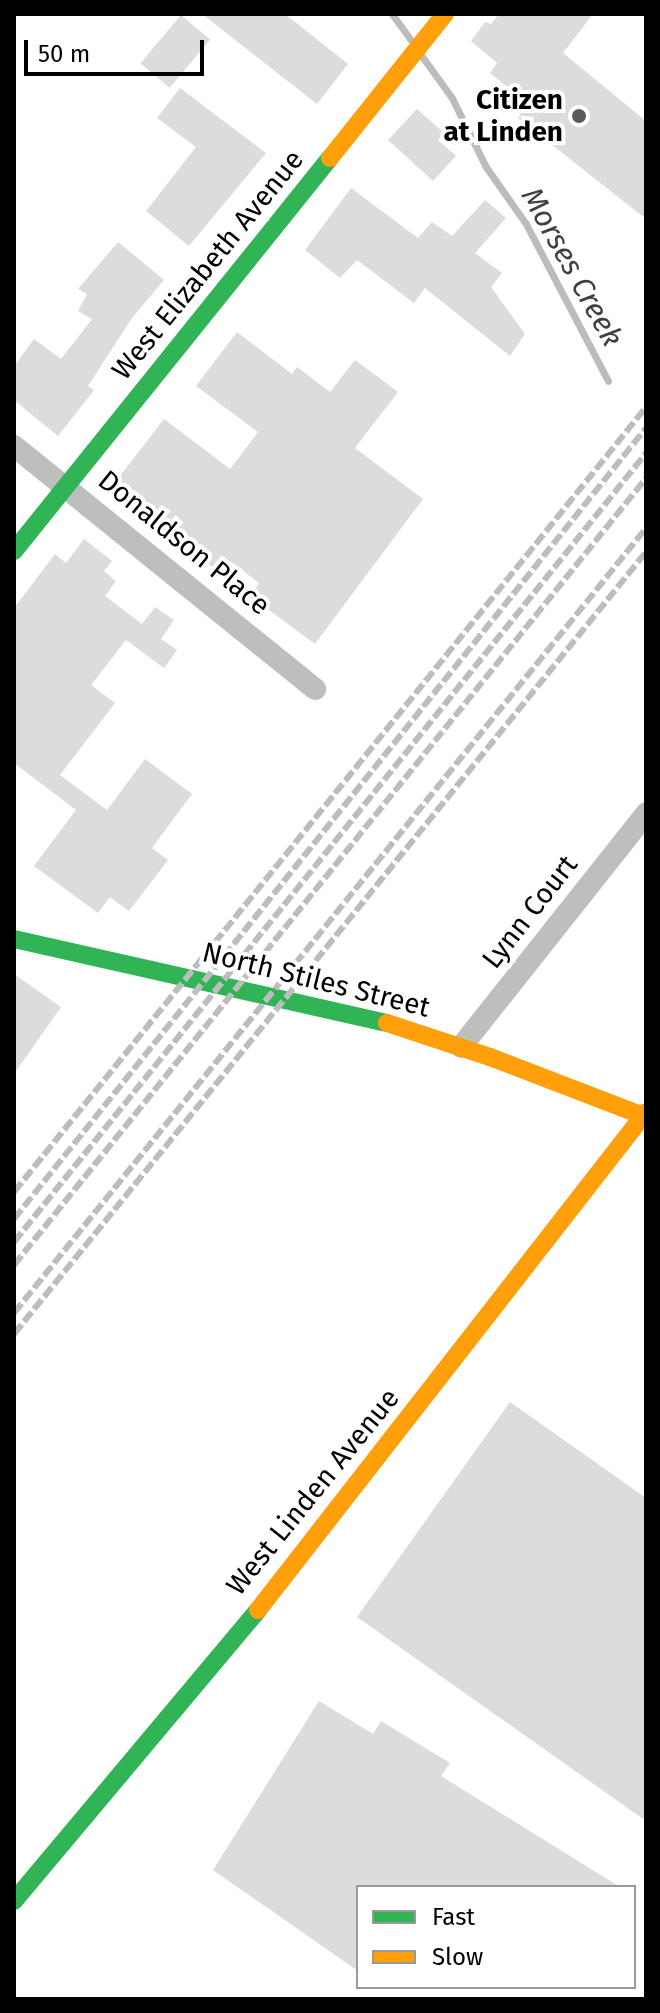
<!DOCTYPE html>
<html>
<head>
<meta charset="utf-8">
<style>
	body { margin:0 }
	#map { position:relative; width:660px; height:2013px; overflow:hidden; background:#fff; font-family:"Fira Sans",sans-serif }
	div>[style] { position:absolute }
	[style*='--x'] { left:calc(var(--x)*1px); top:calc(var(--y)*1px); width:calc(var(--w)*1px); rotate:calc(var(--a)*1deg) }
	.stream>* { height:7px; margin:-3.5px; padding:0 3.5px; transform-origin:3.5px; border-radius:3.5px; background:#bcbcbc }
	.building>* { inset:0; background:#dcdcdc; transform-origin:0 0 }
	.street>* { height:22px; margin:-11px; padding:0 11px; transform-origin:11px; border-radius:11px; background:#bebebe }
	.fast>* { height:18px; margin:-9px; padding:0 9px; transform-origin:9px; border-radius:9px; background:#30b455 }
	.slow>* { height:18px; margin:-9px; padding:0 9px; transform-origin:9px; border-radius:9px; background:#ff9f0a }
	.rail>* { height:6px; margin-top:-3px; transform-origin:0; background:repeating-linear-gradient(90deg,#bdbdbd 0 12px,transparent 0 16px) }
	.dots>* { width:22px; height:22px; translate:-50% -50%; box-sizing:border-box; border:4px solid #fff; border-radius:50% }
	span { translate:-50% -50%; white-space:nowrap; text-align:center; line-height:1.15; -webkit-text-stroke:8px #fff; paint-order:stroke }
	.poi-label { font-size:28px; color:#000; font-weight:700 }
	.right { translate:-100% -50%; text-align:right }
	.street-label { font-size:28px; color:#000 }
	.water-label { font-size:30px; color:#404040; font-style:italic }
	.frame { position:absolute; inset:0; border:16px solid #000; pointer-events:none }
	.legend { position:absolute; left:356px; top:1885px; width:280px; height:104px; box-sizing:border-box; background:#fff; border:2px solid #999; margin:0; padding:10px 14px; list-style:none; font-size:24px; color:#000 }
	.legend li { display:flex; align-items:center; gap:16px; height:40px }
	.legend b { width:40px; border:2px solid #999 }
	.scale { position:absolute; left:24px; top:40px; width:180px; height:36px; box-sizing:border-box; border:4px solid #000; border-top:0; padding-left:10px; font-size:24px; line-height:28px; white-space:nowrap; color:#000; -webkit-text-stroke:6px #fff; paint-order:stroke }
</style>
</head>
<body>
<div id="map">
	<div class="stream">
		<i style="--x:392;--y:14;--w:34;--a:54"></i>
		<i style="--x:421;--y:55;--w:53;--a:54.2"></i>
		<i style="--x:452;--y:98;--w:77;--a:63.8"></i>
		<i style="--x:486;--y:167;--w:70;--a:54.9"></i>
		<i style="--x:526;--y:224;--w:177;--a:62.4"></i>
	</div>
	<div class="building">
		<i style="clip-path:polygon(202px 14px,285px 14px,348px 64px,317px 104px)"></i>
		<i style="clip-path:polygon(499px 14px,593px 14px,563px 53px,646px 121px,646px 219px,518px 118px,521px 115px,514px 108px,517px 103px,506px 94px,510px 89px,490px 73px,497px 63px,471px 41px,485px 22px,491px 24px)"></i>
		<i style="left:181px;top:15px;width:38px;height:63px;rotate:40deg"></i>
		<i style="clip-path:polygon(180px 88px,266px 153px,189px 246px,146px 211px,196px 147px,157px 118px)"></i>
		<i style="clip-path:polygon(417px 109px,444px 133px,438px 140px,456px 156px,433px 181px,388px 140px)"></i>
		<i style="clip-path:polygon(351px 188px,418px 238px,432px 222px,452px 236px,485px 200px,506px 218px,475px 253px,502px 273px,491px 287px,525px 334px,510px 356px,425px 288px,414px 303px,357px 260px,340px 278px,305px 250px)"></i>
		<i style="clip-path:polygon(118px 242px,164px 280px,132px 318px,88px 386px,94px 390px,58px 436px,14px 400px,14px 366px,34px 339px,61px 359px,92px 319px,78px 311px,87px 294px,78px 289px)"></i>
		<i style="clip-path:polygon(237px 332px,292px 374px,297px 367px,330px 392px,355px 360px,398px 392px,355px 448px,423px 499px,315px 644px,250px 596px,259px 583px,230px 561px,220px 573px,110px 489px,164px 419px,230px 469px,258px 432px,196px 386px)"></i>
		<i style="clip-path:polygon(84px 539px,112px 561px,104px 571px,116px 581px,105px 596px,142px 624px,155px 607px,174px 620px,161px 639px,177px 650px,164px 668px,126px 640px,91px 685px,115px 703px,60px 775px,107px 810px,145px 759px,192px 794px,152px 848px,168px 860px,129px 911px,110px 897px,98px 913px,34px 866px,76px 810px,14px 763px,14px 608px,55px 554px,66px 563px)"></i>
		<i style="clip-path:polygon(14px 974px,61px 1007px,14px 1074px)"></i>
		<i style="clip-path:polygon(510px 1402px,646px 1498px,646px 1821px,357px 1617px)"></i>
		<i style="clip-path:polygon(319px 1701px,373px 1734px,381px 1721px,450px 1763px,441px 1776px,620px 1887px,358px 1887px,358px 1971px,213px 1870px)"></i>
	</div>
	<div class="street">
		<i style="--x:14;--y:446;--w:387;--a:38.9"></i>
		<i style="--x:461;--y:1047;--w:298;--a:-51.6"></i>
	</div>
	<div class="fast">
		<i style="--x:14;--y:551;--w:504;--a:-51.2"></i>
		<i style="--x:14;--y:939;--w:382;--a:12.7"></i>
		<i style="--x:14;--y:1901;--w:380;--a:-50"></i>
	</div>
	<div class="slow">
		<i style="--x:330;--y:158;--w:184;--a:-51.4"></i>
		<i style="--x:387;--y:1023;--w:108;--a:18.3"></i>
		<i style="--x:490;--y:1057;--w:167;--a:21"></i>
		<i style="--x:258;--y:1610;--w:631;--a:-52.08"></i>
	</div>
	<div class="rail">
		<i style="--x:14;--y:1192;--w:1008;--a:-51.16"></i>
		<i style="--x:14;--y:1219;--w:1012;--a:-51.38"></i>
		<i style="--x:14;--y:1242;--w:1011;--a:-51.3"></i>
		<i style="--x:14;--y:1265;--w:1009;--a:-51.23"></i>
		<i style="--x:14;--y:1313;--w:1008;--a:-51.16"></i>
		<i style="--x:14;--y:1334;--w:1005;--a:-51.06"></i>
	</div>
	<div class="dots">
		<i style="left:579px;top:116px;background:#595959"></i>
	</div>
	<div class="poi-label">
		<span class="right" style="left:563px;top:116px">Citizen<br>at Linden</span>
	</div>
	<div class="street-label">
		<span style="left:208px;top:265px;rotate:-51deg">West Elizabeth Avenue</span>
		<span style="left:184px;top:543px;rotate:39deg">Donaldson Place</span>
		<span style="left:530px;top:912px;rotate:-52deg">Lynn Court</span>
		<span style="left:316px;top:980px;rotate:14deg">North Stiles Street</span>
		<span style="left:313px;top:1492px;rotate:-51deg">West Linden Avenue</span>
	</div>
	<div class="water-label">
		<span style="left:572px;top:267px;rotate:61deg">Morses Creek</span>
	</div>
	<div class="frame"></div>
	<ul class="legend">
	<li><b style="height:10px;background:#30b455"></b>Fast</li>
	<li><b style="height:10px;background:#ff9f0a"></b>Slow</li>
	</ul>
	<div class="scale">50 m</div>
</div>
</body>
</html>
